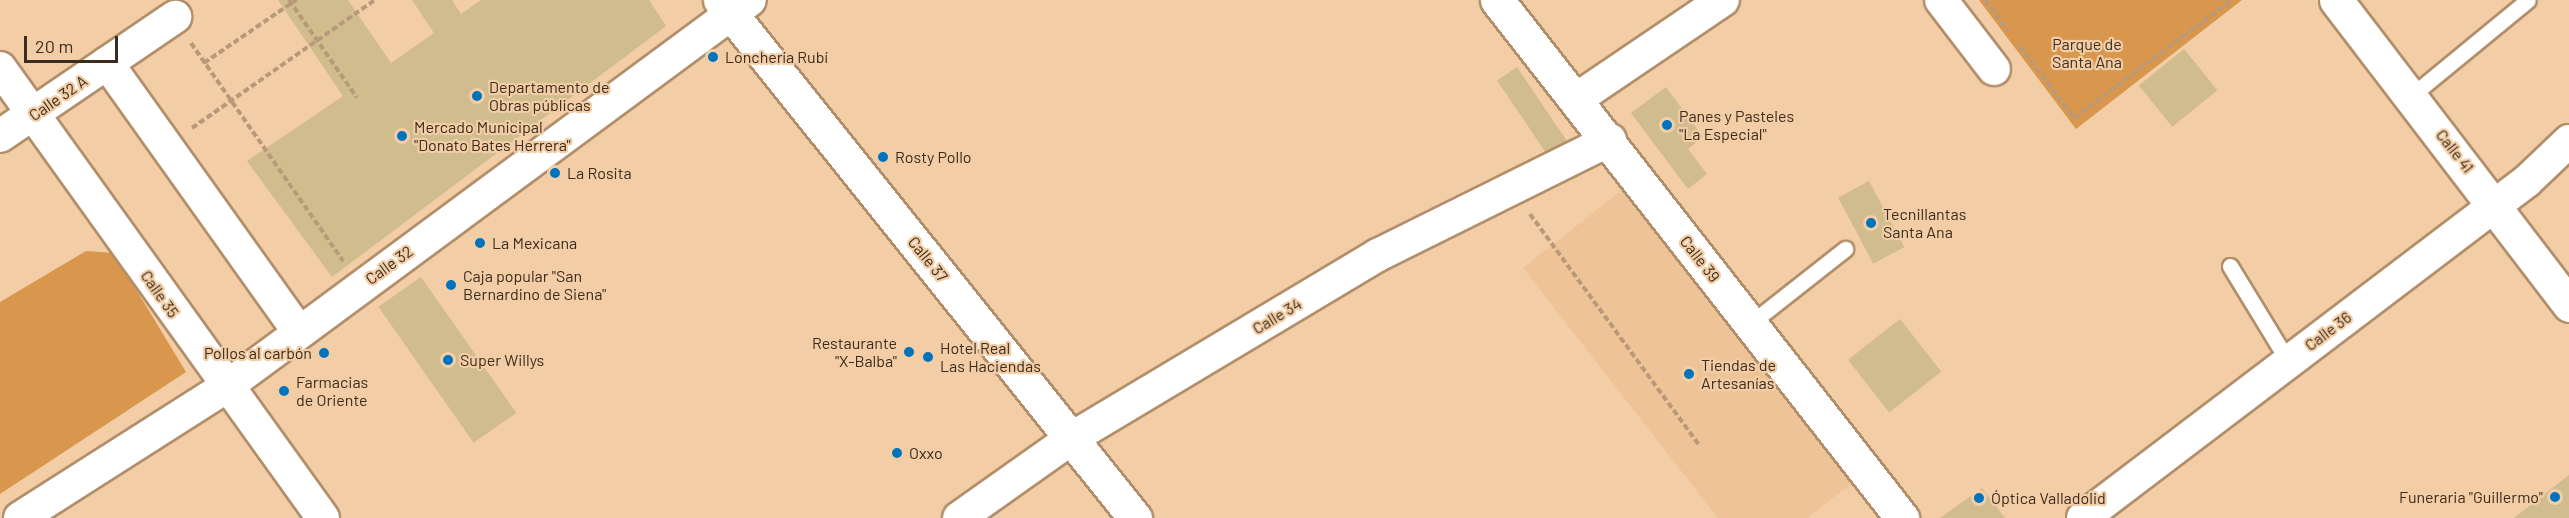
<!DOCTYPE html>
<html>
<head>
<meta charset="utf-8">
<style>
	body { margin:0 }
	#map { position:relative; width:2569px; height:518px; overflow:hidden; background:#f2cda6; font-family:Barlow,sans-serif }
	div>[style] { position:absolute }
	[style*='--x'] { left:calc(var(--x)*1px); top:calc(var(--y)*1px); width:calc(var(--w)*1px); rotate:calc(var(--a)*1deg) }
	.built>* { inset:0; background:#eec397 }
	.green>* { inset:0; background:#d8974d }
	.building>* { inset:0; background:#d0bc8d; transform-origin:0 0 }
	.path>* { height:4px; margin-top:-2px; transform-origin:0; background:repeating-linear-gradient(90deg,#b89a7b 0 6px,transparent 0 9px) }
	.roads { filter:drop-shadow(2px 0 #b28f6b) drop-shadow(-2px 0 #b28f6b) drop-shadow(0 2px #b28f6b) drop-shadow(0 -2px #b28f6b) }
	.lane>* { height:15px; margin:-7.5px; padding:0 7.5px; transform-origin:7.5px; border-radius:7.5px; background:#fff }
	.street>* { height:32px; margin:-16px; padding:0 16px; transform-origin:16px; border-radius:16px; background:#fff }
	.secondary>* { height:33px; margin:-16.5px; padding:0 16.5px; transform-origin:16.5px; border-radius:16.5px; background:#fff }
	.dots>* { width:16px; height:16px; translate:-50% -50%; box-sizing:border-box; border:3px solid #f2cda6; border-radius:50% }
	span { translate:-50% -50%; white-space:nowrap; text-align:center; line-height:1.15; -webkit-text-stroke:4.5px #f2cda6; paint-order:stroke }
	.park-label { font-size:16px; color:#402f1d }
	.poi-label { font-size:16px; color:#3b2c1d }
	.left { translate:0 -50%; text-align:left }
	.right { translate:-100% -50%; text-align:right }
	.street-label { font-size:16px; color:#3b2c1d }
	.scale { position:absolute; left:24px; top:36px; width:94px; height:27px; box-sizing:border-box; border:3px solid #3b2c1d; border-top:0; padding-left:8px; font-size:18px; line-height:21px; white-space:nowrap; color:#3b2c1d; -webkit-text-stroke:4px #f2cda6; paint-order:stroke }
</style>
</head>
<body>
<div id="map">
	<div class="built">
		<i style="clip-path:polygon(1627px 186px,1856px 480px,1807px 518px,1718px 518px,1523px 268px)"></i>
	</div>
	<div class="green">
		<i style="clip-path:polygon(1979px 0,2242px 0,2076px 129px)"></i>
		<i style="clip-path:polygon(86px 251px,114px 253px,186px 372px,0 494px,0 302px)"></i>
	</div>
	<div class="building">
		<i style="clip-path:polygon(278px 0,348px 0,391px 63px,434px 33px,412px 0,452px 0,461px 14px,481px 0,649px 0,666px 26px,332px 277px,247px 161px,343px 96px)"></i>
		<i style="left:2184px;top:49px;width:53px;height:58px;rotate:51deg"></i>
		<i style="left:1517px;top:67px;width:89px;height:24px;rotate:56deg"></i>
		<i style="clip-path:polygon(1666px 87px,1703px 137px,1688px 149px,1707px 174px,1688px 189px,1631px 113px)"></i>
		<i style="left:1869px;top:181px;width:75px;height:35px;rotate:62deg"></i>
		<i style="left:421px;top:277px;width:166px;height:52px;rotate:55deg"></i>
		<i style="left:1900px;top:319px;width:67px;height:66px;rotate:52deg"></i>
		<i style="clip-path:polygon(2569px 475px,2569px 518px,2514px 518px)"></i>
		<i style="clip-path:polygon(1982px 488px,2005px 518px,1940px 518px)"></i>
	</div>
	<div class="path">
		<i style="--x:289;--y:0;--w:119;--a:55.2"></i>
		<i style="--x:1985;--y:0;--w:39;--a:53"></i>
		<i style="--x:191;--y:43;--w:266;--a:55.1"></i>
		<i style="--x:2020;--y:46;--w:90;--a:53.1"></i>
		<i style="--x:2074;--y:118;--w:197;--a:-36.8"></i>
		<i style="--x:204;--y:63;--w:112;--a:-34.4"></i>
		<i style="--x:192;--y:128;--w:223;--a:-35"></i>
		<i style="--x:1530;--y:214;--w:286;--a:53.8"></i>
	</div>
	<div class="roads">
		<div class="lane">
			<i style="--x:2411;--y:96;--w:151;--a:-39.4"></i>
			<i style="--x:2230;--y:266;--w:111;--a:58.6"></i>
			<i style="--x:1751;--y:323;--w:120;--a:-38.2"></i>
		</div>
		<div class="street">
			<i style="--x:1941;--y:0;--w:87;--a:52.5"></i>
			<i style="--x:107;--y:63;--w:330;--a:54.5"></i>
			<i style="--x:0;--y:68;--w:554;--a:54.33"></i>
			<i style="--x:1578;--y:98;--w:175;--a:-34.1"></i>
			<i style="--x:0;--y:136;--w:212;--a:-34.2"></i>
			<i style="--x:20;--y:518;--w:244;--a:-32.5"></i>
			<i style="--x:226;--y:387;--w:651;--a:-36.45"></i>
			<i style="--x:959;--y:518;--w:138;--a:-35.3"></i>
			<i style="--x:1072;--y:438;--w:357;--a:-30.9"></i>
			<i style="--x:1378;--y:255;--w:259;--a:-26.4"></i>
			<i style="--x:2083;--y:518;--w:557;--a:-37.2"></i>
			<i style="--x:2527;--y:181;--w:58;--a:-43.6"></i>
		</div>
		<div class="secondary">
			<i style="--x:720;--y:0;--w:664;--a:51.3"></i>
			<i style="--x:1497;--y:0;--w:658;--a:51.98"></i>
			<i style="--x:2336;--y:0;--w:384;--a:52.6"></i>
		</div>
	</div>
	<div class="dots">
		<i style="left:713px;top:57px;background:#0073bd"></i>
		<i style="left:477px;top:96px;background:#0073bd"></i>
		<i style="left:1667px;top:125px;background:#0073bd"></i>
		<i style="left:402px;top:136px;background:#0073bd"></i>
		<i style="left:883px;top:157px;background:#0073bd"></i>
		<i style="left:555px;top:173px;background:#0073bd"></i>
		<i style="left:1871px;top:223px;background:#0073bd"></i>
		<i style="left:480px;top:243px;background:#0073bd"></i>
		<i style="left:451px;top:285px;background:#0073bd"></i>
		<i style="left:909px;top:352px;background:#0073bd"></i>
		<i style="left:324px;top:353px;background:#0073bd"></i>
		<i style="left:928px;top:357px;background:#0073bd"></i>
		<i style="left:448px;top:360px;background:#0073bd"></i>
		<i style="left:1689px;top:374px;background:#0073bd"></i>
		<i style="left:284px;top:391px;background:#0073bd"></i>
		<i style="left:897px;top:453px;background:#0073bd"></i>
		<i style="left:2555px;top:497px;background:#0073bd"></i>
		<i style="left:1979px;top:498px;background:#0073bd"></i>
	</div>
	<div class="park-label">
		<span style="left:2087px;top:53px">Parque de<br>Santa Ana</span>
	</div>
	<div class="poi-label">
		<span class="left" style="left:725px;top:57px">Lonchería Rubí</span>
		<span class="left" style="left:489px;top:96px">Departamento de<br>Obras públicas</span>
		<span class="left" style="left:1679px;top:125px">Panes y Pasteles<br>"La Especial"</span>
		<span class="left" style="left:414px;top:136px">Mercado Municipal<br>"Donato Bates Herrera"</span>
		<span class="left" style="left:895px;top:157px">Rosty Pollo</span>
		<span class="left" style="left:567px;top:173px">La Rosita</span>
		<span class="left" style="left:1883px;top:223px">Tecnillantas<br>Santa Ana</span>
		<span class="left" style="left:492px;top:243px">La Mexicana</span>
		<span class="left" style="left:463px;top:285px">Caja popular "San<br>Bernardino de Siena"</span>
		<span class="right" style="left:897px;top:352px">Restaurante<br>"X-Balba"</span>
		<span class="left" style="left:940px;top:357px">Hotel Real<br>Las Haciendas</span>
		<span class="right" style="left:312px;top:353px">Pollos al carbón</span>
		<span class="left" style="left:460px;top:360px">Super Willys</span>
		<span class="left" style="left:1701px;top:374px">Tiendas de<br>Artesanías</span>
		<span class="left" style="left:296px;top:391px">Farmacias<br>de Oriente</span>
		<span class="left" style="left:909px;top:453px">Oxxo</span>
		<span class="right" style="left:2543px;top:497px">Funeraria "Guillermo"</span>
		<span class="left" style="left:1991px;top:498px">Óptica Valladolid</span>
	</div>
	<div class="street-label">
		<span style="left:58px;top:98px;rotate:-35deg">Calle 32 A</span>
		<span style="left:2455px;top:151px;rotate:52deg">Calle 41</span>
		<span style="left:928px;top:259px;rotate:51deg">Calle 37</span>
		<span style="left:1700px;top:259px;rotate:52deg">Calle 39</span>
		<span style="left:389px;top:265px;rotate:-36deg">Calle 32</span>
		<span style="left:160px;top:294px;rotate:55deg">Calle 35</span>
		<span style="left:1277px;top:316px;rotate:-31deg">Calle 34</span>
		<span style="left:2328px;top:331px;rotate:-37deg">Calle 36</span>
	</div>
	<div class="scale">20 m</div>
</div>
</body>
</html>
